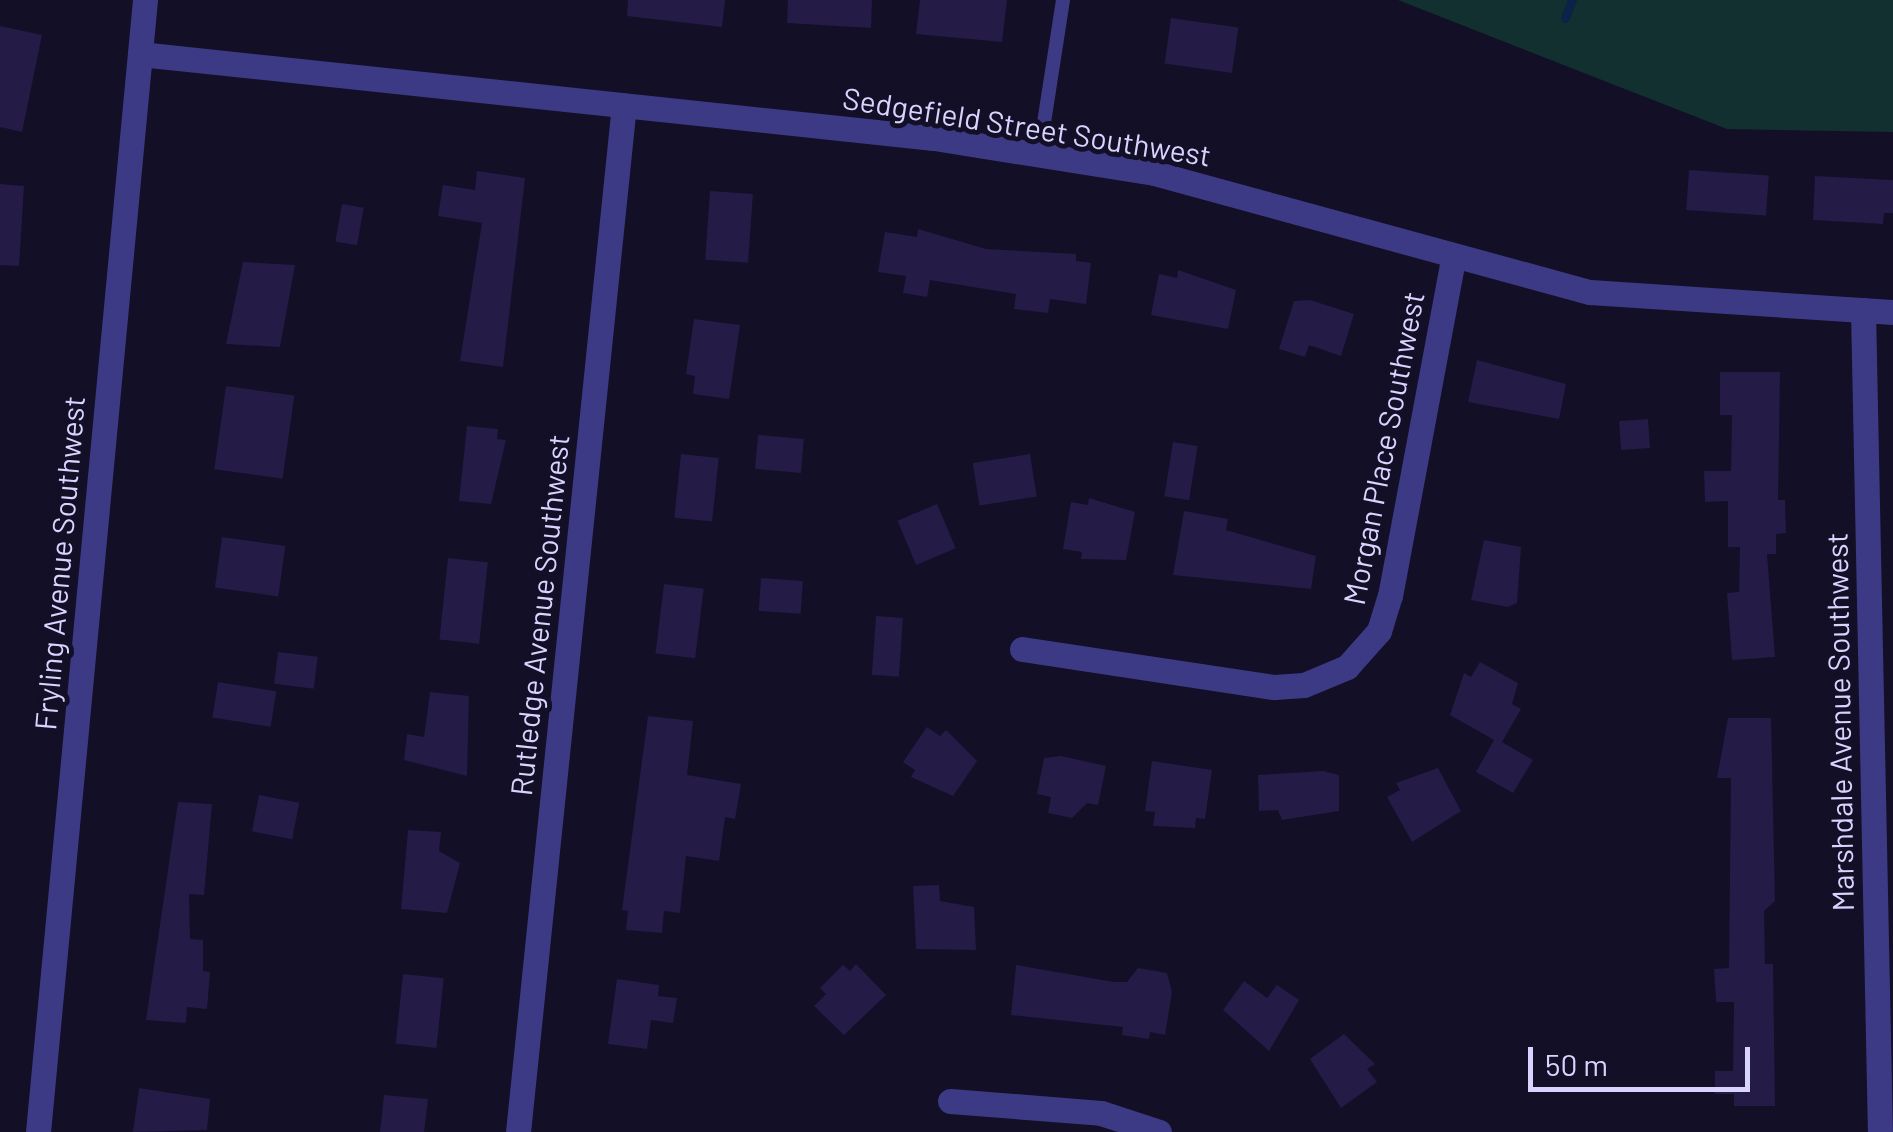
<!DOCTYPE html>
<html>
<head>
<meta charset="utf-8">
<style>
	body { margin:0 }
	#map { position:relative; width:1893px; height:1132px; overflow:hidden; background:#130f26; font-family:Barlow,sans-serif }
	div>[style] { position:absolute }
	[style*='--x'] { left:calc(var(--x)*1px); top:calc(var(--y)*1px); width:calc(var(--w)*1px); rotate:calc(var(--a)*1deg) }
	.green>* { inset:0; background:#12302f }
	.stream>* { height:9px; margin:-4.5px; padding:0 4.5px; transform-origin:4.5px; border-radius:4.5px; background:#0c2248 }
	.building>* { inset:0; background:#241b47; transform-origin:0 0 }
	.lane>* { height:14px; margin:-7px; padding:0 7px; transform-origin:7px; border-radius:7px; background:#3d3a85 }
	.street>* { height:25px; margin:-12.5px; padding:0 12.5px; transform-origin:12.5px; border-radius:12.5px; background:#3d3a85 }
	span { translate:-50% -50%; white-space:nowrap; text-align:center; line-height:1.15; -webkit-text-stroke:10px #130f26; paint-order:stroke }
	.street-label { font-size:30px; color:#d9d4ff }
	.scale { position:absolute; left:1528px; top:1047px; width:222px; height:45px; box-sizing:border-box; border:5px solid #d9d4ff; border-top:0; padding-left:12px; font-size:30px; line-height:35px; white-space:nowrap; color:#d9d4ff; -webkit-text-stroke:8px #130f26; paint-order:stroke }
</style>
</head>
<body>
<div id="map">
	<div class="green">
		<i style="clip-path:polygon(1398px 0,1893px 0,1893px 132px,1727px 129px)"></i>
	</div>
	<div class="stream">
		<i style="--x:1565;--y:18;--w:19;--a:-69"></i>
	</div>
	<div class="building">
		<i style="clip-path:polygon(628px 0,725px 0,722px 27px,627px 16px)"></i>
		<i style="clip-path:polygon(788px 0,872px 0,871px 28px,787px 23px)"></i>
		<i style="clip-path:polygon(920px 0,1007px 0,1002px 42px,916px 34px)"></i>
		<i style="left:1171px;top:18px;width:68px;height:46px;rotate:8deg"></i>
		<i style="clip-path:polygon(0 26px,42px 35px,22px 132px,0 127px)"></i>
		<i style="left:1689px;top:170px;width:80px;height:40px;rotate:4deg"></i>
		<i style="clip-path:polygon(477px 171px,525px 178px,503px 367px,460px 361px,482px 223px,438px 216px,443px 185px,475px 190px)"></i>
		<i style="clip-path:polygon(1815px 176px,1893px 180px,1893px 213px,1884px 213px,1883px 224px,1813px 220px)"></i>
		<i style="clip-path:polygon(0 184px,24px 186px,19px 266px,0 265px)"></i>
		<i style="left:710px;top:191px;width:43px;height:69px;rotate:4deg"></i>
		<i style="left:342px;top:204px;width:22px;height:38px;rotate:10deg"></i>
		<i style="clip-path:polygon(918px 229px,986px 249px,1076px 254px,1076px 261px,1091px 263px,1086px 304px,1050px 299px,1048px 313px,1014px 309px,1016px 294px,930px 280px,927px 297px,903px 293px,906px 276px,878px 272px,885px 232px,917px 237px)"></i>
		<i style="clip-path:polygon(243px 262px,295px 265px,280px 347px,226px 344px)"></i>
		<i style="clip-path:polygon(1178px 270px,1236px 290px,1228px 329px,1151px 315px,1159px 274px,1177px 278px)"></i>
		<i style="clip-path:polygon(1310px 300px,1354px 314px,1341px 356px,1309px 345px,1305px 357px,1279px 349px,1294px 301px)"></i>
		<i style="clip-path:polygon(694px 319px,740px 325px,729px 399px,693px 394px,695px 376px,686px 374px)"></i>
		<i style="clip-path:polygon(1477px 360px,1566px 384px,1559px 419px,1468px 402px)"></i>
		<i style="clip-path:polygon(1720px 372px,1780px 372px,1778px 500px,1785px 500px,1786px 533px,1776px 534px,1776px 554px,1767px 554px,1775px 657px,1732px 660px,1727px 593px,1739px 592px,1740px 547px,1728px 547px,1728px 501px,1705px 502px,1704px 471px,1731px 471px,1732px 415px,1720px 415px)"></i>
		<i style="left:226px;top:386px;width:69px;height:84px;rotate:8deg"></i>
		<i style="left:1648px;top:419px;width:29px;height:29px;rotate:86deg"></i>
		<i style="clip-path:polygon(467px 426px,498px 429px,497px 439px,506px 440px,491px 504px,459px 501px)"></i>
		<i style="left:758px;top:435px;width:46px;height:34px;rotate:5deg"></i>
		<i style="left:1173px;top:442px;width:25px;height:55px;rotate:9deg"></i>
		<i style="left:681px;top:454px;width:38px;height:64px;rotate:6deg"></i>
		<i style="left:1030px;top:454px;width:43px;height:58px;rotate:81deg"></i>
		<i style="clip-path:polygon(1089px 498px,1135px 512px,1126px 560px,1081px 559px,1082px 552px,1063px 549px,1071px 502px,1088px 505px)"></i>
		<i style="left:937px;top:504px;width:48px;height:43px;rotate:67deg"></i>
		<i style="clip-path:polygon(1184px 511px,1228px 519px,1226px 530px,1316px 556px,1311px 589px,1173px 575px)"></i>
		<i style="left:222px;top:537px;width:64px;height:51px;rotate:8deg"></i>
		<i style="clip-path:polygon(1484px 540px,1521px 547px,1517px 603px,1508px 607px,1471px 600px)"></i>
		<i style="left:448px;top:558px;width:40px;height:82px;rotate:6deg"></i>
		<i style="left:761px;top:578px;width:42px;height:33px;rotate:4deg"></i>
		<i style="left:664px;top:584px;width:40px;height:70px;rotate:7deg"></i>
		<i style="left:876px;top:616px;width:27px;height:59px;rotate:4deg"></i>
		<i style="left:278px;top:652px;width:40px;height:32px;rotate:7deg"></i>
		<i style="clip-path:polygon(1480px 662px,1518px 683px,1512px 704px,1521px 709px,1502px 742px,1533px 760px,1513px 793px,1476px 772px,1494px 740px,1450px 715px,1464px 673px,1471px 677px)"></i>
		<i style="left:218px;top:682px;width:59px;height:36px;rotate:9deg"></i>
		<i style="clip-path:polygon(430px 692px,469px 696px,467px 776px,404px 760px,407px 734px,424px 737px)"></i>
		<i style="clip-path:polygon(648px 716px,693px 721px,687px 775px,741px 784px,735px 819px,725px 817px,719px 861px,686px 856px,680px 913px,664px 911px,662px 933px,626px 930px,628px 911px,622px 910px)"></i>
		<i style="clip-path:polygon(1728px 718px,1771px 718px,1775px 901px,1764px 911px,1765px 964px,1773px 964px,1775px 1106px,1734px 1106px,1734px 1094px,1715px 1094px,1715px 1071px,1733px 1071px,1734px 1002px,1716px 1002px,1714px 969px,1729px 968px,1731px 778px,1717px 778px)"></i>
		<i style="clip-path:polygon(927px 727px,940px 736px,946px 730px,977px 761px,953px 796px,911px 777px,915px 770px,903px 762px)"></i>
		<i style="clip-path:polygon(1061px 756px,1106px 766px,1098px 805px,1087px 803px,1072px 818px,1048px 813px,1051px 797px,1037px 794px,1044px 758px)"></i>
		<i style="clip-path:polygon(1152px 761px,1212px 770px,1205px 819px,1196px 818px,1195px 828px,1153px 826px,1155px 812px,1145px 811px)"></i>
		<i style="clip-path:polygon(1438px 768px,1461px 811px,1412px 842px,1387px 797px,1400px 790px,1396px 783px)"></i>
		<i style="clip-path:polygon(1323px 771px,1339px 775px,1339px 811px,1282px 820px,1278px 810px,1259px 811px,1258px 775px)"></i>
		<i style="left:259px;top:795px;width:41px;height:37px;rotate:11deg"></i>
		<i style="clip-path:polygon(178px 802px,212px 804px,204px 895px,189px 894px,190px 939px,203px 940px,203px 971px,210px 972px,207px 1009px,187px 1007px,186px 1023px,146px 1020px)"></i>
		<i style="clip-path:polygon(408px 830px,441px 832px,439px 851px,460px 863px,447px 913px,401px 909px)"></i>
		<i style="clip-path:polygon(939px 885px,940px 901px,974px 907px,976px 950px,916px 949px,913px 886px)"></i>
		<i style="clip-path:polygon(856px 964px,886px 995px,844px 1035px,814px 1006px,826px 994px,820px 988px,843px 965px,850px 971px)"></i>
		<i style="clip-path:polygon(1016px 965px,1114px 982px,1127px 982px,1138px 968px,1167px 973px,1172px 992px,1165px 1035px,1150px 1032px,1149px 1039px,1122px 1035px,1123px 1027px,1011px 1015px)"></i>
		<i style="left:403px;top:974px;width:41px;height:70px;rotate:6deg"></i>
		<i style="clip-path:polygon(617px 979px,659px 985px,658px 996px,677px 998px,673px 1023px,651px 1020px,647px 1049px,608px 1044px)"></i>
		<i style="clip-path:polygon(1244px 981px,1267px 998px,1277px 985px,1299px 1000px,1269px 1051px,1223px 1010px)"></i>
		<i style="clip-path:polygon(1344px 1034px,1375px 1064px,1367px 1069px,1377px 1082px,1341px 1108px,1310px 1059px)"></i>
		<i style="clip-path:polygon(139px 1088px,210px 1099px,207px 1130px,133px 1132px)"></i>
		<i style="clip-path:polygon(384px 1095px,428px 1099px,424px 1132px,380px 1132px)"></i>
	</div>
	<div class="lane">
		<i style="--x:1039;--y:155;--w:157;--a:-81.2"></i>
	</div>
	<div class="street">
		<i style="--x:140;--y:54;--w:798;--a:6.04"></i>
		<i style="--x:934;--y:138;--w:223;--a:9"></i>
		<i style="--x:1154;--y:173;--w:452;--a:15.3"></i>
		<i style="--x:1590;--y:292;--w:304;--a:3.8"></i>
		<i style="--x:1863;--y:310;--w:822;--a:88.82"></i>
		<i style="--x:1022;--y:649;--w:255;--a:8.6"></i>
		<i style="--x:1274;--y:687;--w:30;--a:-4"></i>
		<i style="--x:1304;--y:685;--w:47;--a:-22.7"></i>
		<i style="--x:1347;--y:667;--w:48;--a:-48.4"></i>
		<i style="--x:1379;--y:631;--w:37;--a:-73"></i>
		<i style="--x:1390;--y:596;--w:344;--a:-79.4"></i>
		<i style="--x:950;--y:1101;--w:151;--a:4.5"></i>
		<i style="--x:1101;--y:1113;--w:61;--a:18.1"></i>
		<i style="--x:38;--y:1132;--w:1137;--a:-84.6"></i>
		<i style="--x:518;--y:1132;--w:1032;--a:-84.11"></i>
	</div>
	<div class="street-label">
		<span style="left:1027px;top:126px;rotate:9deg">Sedgefield Street Southwest</span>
		<span style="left:1383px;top:448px;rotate:-79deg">Morgan Place Southwest</span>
		<span style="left:59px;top:563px;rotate:-85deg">Fryling Avenue Southwest</span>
		<span style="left:539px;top:615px;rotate:-84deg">Rutledge Avenue Southwest</span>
		<span style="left:1839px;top:722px;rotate:-91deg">Marshdale Avenue Southwest</span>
	</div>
	<div class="scale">50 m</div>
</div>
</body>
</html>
